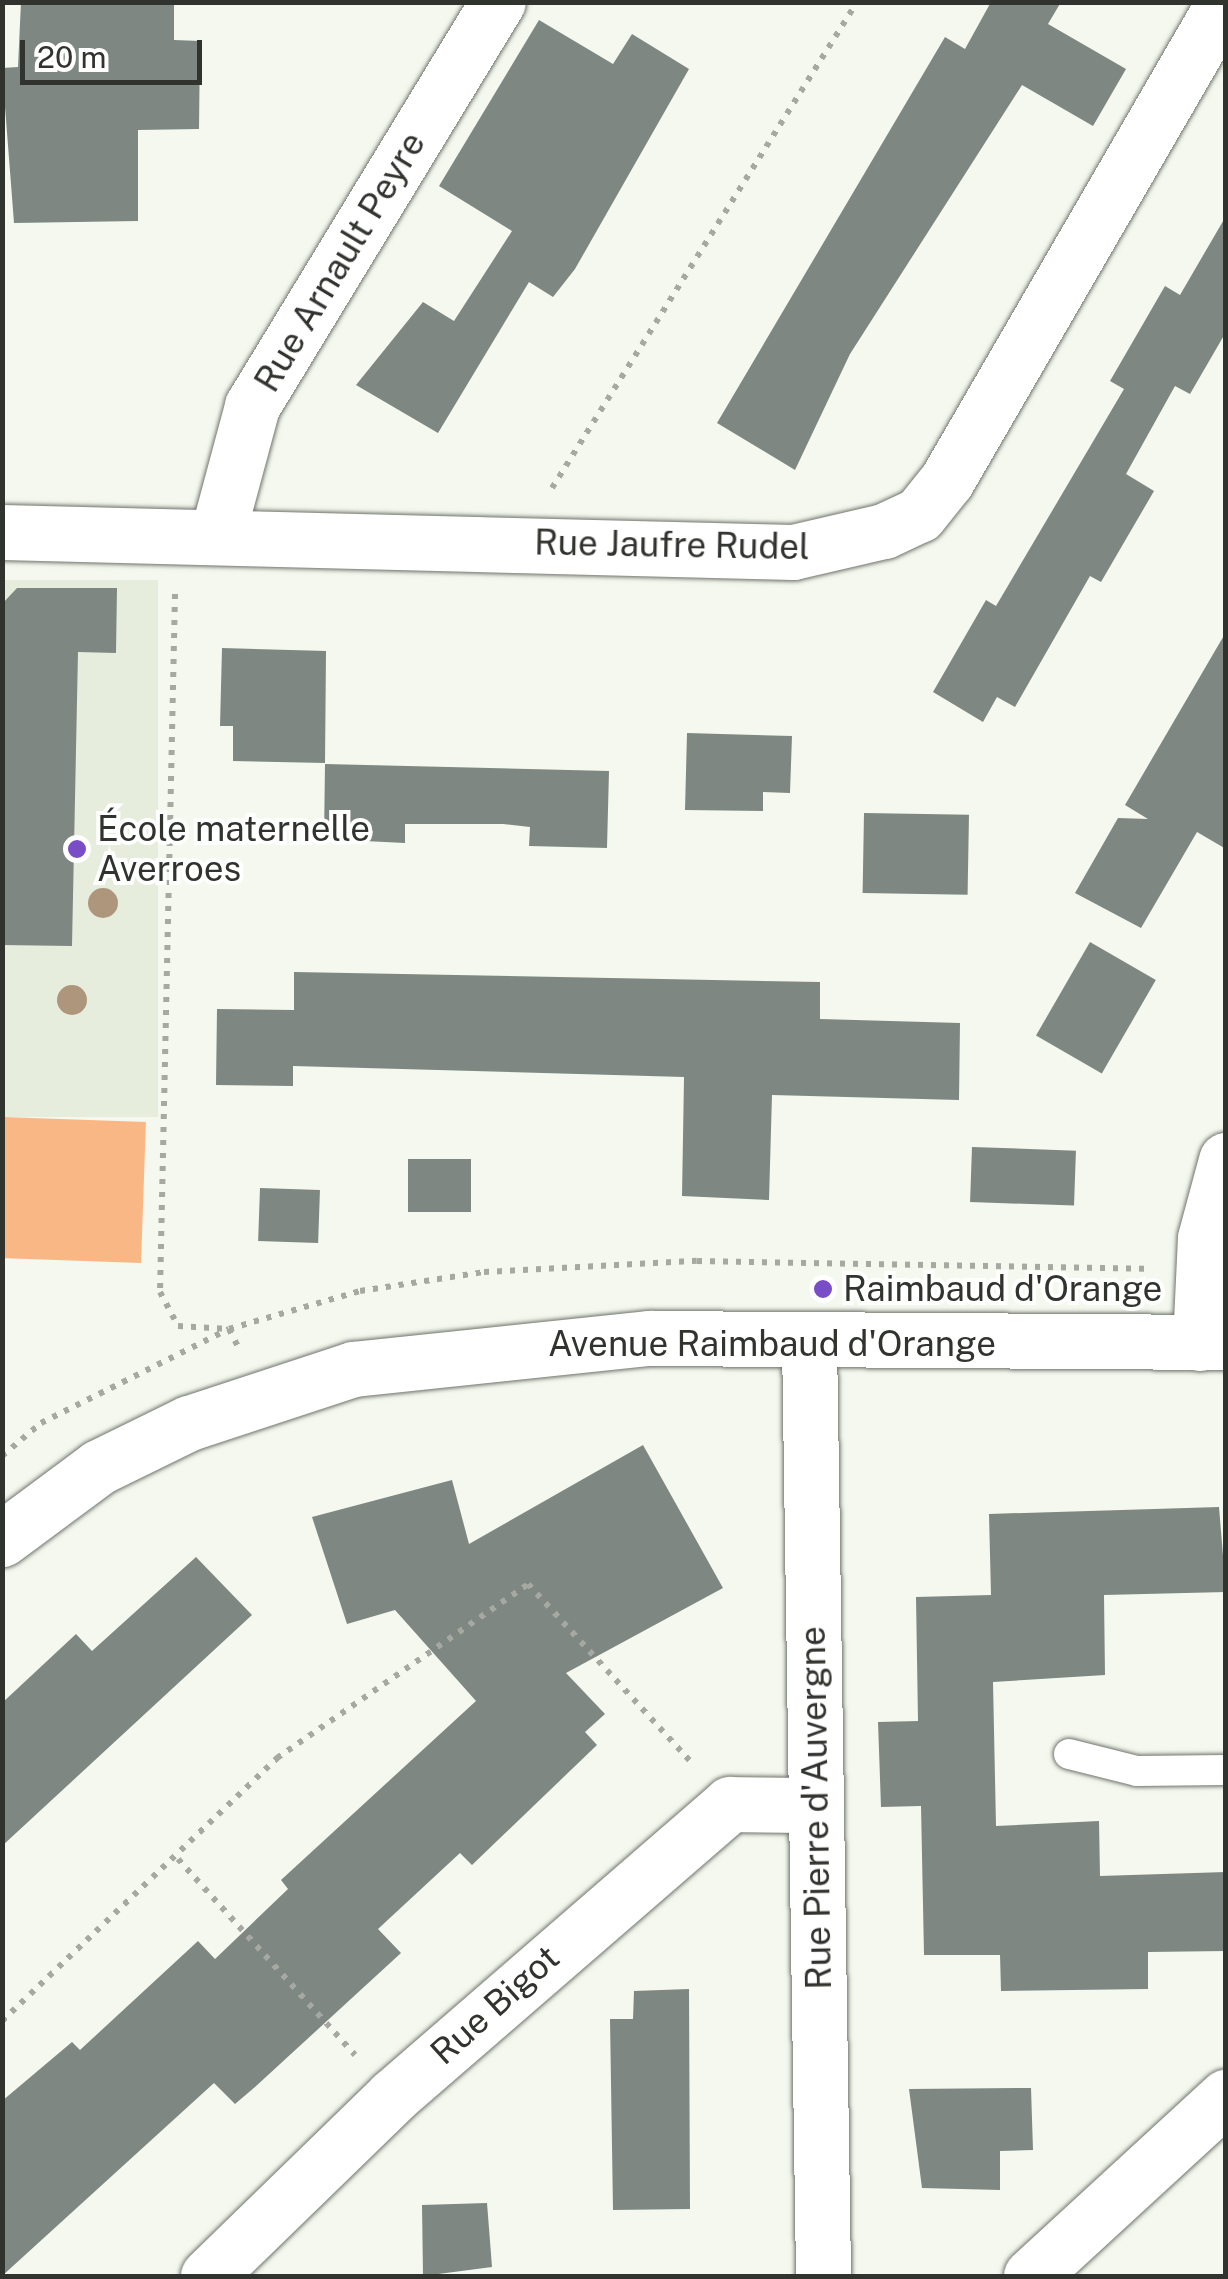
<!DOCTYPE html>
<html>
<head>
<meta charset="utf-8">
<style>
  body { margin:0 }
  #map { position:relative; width:1228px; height:2279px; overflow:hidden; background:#f4f8ef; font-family:"Public Sans",sans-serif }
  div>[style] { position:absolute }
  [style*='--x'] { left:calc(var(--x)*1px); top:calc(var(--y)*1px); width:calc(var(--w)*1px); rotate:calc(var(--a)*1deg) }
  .built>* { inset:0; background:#e6eddc; transform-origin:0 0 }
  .green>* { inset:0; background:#fab786; transform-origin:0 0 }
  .building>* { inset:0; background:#7f8782; transform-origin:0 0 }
  .path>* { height:6px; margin-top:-3px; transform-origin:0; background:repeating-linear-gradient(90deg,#a5a9a2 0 5px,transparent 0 13px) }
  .roads { filter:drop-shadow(0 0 2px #70746c) drop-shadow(0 0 2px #70746c) }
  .lane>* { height:30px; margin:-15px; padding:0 15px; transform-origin:15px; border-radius:15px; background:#fff }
  .street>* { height:55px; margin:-27.5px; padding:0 27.5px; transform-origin:27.5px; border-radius:27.5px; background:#fff }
  .trees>* { width:30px; height:30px; margin:-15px; border-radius:50%; background:#ae967d }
  .dots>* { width:28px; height:28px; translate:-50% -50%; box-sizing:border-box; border:5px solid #fff; border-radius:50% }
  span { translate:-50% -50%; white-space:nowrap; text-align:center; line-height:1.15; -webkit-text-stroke:8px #fff; paint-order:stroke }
  .street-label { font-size:35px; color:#31332f }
  .poi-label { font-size:35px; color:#31332f }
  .left { translate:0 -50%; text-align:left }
  .frame { position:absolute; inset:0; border:5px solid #31332f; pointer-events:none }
  .scale { position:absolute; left:20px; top:40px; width:182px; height:45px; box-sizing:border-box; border:5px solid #31332f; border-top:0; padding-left:12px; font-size:30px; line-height:35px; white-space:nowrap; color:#31332f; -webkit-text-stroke:8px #fff; paint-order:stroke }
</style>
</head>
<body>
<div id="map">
  <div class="built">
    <div style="left:3px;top:580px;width:155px;height:537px"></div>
  </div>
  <div class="green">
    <div style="left:3px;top:1117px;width:143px;height:141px;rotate:2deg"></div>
  </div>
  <div class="building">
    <div style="clip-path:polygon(21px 2px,174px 2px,174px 40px,200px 41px,199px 129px,138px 130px,138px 221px,14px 223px,2px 68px,18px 67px)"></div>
    <div style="clip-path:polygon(991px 2px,1061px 2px,1048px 24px,1126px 69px,1093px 126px,1022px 85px,850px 354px,795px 470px,717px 423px,945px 37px,965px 49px)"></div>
    <div style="clip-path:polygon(539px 20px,613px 64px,632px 34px,689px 69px,575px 269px,553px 297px,529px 282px,438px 433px,356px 385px,423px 302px,454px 321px,512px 231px,439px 186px)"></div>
    <div style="clip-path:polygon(1226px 216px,1226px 332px,1190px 394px,1175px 386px,1126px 474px,1154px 491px,1101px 582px,1090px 576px,1015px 707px,997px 697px,983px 722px,933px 692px,986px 600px,996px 606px,1124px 389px,1110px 381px,1165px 286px,1180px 295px)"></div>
    <div style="clip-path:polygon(17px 588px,117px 588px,116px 653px,78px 652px,72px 946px,2px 945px,2px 604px)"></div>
    <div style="clip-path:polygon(1226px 632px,1226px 849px,1197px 832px,1141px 928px,1075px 893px,1118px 818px,1148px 819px,1125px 805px)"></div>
    <div style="clip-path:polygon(222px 648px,326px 651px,325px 763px,233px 761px,233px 726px,220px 726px)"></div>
    <div style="clip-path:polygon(687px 733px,792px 736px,790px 793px,763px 792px,763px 811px,685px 810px)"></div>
    <div style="clip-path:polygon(325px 764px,609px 771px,607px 848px,529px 846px,530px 827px,503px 824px,405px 824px,405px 843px,324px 839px)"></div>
    <div style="left:864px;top:813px;width:105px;height:80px;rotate:1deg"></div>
    <div style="left:1090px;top:942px;width:76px;height:108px;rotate:30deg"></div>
    <div style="clip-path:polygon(294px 972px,820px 982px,820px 1019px,960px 1023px,959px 1100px,772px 1095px,769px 1200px,682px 1196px,684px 1077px,293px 1066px,293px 1086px,216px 1085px,217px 1009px,294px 1010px)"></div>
    <div style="left:972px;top:1147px;width:104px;height:55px;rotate:2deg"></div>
    <div style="left:408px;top:1159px;width:63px;height:53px"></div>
    <div style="left:260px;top:1188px;width:60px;height:53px;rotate:2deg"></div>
    <div style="clip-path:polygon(643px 1445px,723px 1588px,566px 1673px,605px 1714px,585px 1732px,597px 1745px,472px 1865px,460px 1853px,378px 1929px,401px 1953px,255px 2087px,235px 2104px,214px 2083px,2px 2276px,2px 2101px,72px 2042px,80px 2050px,198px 1941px,215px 1959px,288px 1889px,281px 1880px,476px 1701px,395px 1610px,347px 1624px,312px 1517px,452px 1480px,469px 1544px)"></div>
    <div style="clip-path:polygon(1219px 1507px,1226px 1592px,1104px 1595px,1105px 1675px,993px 1682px,996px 1826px,1099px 1821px,1100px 1876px,1226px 1872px,1226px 1951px,1148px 1952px,1148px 1989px,1001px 1991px,1000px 1955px,924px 1955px,921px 1806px,881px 1807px,878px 1722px,918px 1721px,916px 1597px,991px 1595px,989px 1514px)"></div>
    <div style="clip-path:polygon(196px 1557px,252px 1615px,2px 1846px,2px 1703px,76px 1634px,92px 1651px)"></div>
    <div style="clip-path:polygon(689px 1989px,690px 2209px,613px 2210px,610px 2019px,633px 2019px,634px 1991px)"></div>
    <div style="clip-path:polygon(1031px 2088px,1033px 2150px,1000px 2151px,1000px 2190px,922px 2188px,909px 2089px)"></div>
    <div style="clip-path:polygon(487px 2203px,492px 2267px,423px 2276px,422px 2205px)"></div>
  </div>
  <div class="path">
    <div style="--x:552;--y:488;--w:574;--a:-57.89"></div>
    <div style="--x:175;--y:594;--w:698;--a:91.23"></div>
    <div style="--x:160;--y:1292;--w:38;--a:62"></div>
    <div style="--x:178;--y:1326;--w:51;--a:3.4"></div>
    <div style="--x:229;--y:1329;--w:20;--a:63"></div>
    <div style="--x:2;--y:1456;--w:51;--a:-40.2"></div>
    <div style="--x:41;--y:1423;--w:210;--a:-26.6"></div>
    <div style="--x:229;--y:1329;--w:136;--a:-16.2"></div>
    <div style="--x:360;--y:1291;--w:125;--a:-8.7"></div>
    <div style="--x:484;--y:1272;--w:213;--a:-3"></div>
    <div style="--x:697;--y:1261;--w:448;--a:1"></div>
    <div style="--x:178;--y:1859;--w:264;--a:47.9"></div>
    <div style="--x:2;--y:2021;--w:381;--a:-43.7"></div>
    <div style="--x:277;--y:1758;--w:305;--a:-34.7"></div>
    <div style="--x:528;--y:1584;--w:243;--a:47.5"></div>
  </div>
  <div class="roads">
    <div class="lane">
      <div style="--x:1069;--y:1754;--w:70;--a:14"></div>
      <div style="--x:1137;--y:1771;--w:89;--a:-0.6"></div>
    </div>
    <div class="street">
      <div style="--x:2;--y:532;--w:791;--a:1.45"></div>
      <div style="--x:793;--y:552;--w:93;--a:-13"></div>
      <div style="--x:884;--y:531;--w:38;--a:-25"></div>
      <div style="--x:919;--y:515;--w:45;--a:-51.3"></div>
      <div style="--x:947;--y:480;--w:552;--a:-59.91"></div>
      <div style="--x:217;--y:536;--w:135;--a:-74.9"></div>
      <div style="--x:252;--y:406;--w:473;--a:-58.7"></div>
      <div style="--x:809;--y:1340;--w:936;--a:89.14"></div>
      <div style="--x:1200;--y:1343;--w:105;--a:-87.3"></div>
      <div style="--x:1205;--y:1238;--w:81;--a:-74.9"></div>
      <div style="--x:2;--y:1539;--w:121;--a:-36.6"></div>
      <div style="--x:99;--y:1467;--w:100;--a:-26.1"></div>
      <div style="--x:189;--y:1423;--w:173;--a:-18.2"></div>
      <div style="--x:353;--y:1369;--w:298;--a:-6"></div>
      <div style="--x:649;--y:1338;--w:577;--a:0.4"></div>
      <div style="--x:208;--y:2276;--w:258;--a:-44.2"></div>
      <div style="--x:393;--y:2096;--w:446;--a:-40.9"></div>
      <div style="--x:730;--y:1804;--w:86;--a:0.7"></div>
      <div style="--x:1031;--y:2276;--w:265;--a:-42.6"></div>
    </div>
  </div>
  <div class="trees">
    <div style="left:103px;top:903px"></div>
    <div style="left:72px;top:1000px"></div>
  </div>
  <div class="dots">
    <div style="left:77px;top:849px;background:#794dc6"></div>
    <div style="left:823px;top:1289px;background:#794dc6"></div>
  </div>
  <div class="street-label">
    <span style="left:340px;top:262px;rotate:-59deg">Rue Arnault Peyre</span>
    <span style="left:672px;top:545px;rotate:1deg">Rue Jaufre Rudel</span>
    <span style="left:772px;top:1344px">Avenue Raimbaud d'Orange</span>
    <span style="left:816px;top:1808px;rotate:-91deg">Rue Pierre d'Auvergne</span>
    <span style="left:495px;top:2005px;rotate:-42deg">Rue Bigot</span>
  </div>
  <div class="poi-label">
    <span class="left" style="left:97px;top:849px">École maternelle<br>Averroes</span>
    <span class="left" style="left:843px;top:1289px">Raimbaud d'Orange</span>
  </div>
  <div class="frame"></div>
  <div class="scale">20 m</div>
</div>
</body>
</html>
